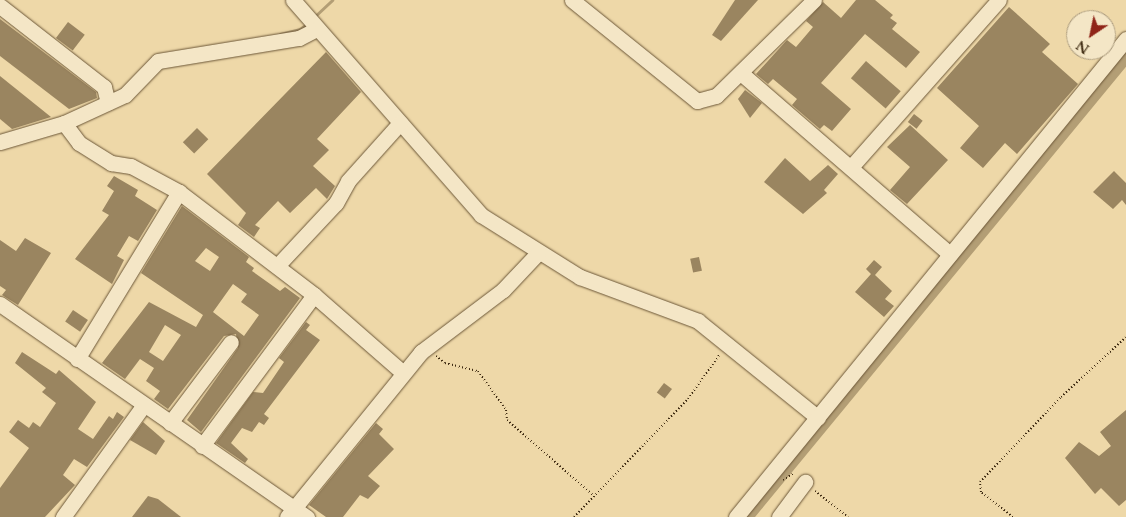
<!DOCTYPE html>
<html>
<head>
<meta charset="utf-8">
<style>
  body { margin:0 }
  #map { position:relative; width:1126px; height:517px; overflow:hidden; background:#eed8a8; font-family:Cardo,serif }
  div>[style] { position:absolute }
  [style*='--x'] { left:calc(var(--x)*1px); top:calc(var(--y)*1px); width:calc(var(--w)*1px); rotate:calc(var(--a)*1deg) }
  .stream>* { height:3px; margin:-1.5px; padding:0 1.5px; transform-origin:1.5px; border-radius:1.5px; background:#b39e75 }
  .canal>* { height:11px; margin:-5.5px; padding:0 5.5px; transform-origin:5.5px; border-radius:5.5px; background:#b39e75 }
  .building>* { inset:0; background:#9a8560; transform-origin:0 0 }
  .path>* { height:2px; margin-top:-1px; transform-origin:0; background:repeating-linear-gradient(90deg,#402c13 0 1px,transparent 0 3.5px) }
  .roads { filter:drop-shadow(0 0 1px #6c5738) drop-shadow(0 0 1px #6c5738) }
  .minor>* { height:15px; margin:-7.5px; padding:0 7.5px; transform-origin:7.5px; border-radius:7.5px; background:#f4e6c6 }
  span { translate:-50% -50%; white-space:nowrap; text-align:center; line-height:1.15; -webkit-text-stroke:4.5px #f4e6c6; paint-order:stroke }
  .north { position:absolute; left:1066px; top:10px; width:50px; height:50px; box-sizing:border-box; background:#f4e6c6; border:1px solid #ac9c7e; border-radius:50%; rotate:214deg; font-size:14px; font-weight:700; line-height:20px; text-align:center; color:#402c13 }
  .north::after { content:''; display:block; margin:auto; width:18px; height:22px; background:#8f2418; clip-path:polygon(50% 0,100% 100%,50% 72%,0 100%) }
</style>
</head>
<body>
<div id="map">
  <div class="stream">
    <div style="--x:314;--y:17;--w:25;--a:-43"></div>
    <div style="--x:280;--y:34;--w:21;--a:-14"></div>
    <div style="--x:300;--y:29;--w:10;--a:-37"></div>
  </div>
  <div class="canal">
    <div style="--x:747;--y:517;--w:596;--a:-50.51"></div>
  </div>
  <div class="building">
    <div style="clip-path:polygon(735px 0,758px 0,721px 41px,712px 35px)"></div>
    <div style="clip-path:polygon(856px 0,875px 0,893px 15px,890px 18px,897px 23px,892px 29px,920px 52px,906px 68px,865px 34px,821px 83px,851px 109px,832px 131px,824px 125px,820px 129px,792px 105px,797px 99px,773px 79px,768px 84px,756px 74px,787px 40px,796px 47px,813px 27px,806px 21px,823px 2px,841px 18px)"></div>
    <div style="clip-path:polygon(1009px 7px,1050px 44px,1042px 52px,1078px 84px,1017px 154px,1005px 143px,983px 168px,960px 148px,979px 126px,937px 88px)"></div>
    <div style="clip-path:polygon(0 19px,96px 92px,97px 98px,69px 109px,0 56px)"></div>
    <div style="left:68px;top:22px;width:21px;height:20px;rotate:37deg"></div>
    <div style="clip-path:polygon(326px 52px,361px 92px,317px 139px,329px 150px,313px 166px,335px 186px,327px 199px,316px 188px,290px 213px,278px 201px,255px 225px,260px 228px,254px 237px,238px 225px,246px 213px,207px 174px)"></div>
    <div style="left:866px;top:61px;width:46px;height:23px;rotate:41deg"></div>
    <div style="clip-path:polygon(0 76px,51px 117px,12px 129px,0 119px)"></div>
    <div style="clip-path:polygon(745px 90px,762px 103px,750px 118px,738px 99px)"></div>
    <div style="left:914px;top:114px;width:11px;height:10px;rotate:38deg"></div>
    <div style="clip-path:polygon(910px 125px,948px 160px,907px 204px,890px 190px,910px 167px,887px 147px)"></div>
    <div style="left:197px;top:128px;width:16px;height:20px;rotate:45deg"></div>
    <div style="clip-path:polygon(785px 158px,810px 181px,828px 165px,838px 174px,824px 190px,827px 193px,803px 214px,764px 182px)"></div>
    <div style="clip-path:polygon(1114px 171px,1126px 183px,1126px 205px,1122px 200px,1113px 209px,1093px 192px)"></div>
    <div style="clip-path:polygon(114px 176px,138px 190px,135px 196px,157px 210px,138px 241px,129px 236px,117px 256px,124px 260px,112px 284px,75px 259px,109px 215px,102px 211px,114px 191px,107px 186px)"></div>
    <div style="clip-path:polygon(evenodd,182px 206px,249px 257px,246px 262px,254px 268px,252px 271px,280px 291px,285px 287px,300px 298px,201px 432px,187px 420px,238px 348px,236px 334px,224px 336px,168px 409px,154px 399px,160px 391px,146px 381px,154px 368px,140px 359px,125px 379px,102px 363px,149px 302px,196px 327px,203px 315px,141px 273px,182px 206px,206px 248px,219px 257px,210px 271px,195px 261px,206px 248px,182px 206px,233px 284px,247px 294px,241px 302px,259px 315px,244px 336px,213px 312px,233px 284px,182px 206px,165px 325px,181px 335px,163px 361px,149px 352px,165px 325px)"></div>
    <div style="clip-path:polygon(25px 238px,51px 253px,18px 305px,2px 295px,6px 290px,0 286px,0 240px,16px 251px)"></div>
    <div style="left:699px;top:257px;width:14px;height:9px;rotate:78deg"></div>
    <div style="clip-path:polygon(874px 260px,882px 267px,875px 275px,892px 291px,885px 299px,894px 306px,884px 317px,855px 292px,871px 274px,866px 269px)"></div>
    <div style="left:73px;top:310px;width:18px;height:14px;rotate:34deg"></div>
    <div style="clip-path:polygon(306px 322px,310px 325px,306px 330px,320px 340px,264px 414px,269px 418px,264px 425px,259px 422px,252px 432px,242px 428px,231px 443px,248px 459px,245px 463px,216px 443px,253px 392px,263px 393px,284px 362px,279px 358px)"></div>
    <div style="clip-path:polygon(22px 352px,56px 374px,59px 370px,96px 402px,78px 429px,93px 439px,109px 416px,113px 419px,117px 412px,124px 417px,87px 467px,74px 459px,63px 475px,75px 485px,45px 517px,0 517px,0 488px,29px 448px,9px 432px,18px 420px,29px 428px,33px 422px,40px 427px,56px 403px,42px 392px,46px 388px,15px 363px)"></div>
    <div style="left:664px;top:383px;width:10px;height:12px;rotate:37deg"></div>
    <div style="clip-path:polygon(1126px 410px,1126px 500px,1119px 506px,1101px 488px,1095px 494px,1065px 458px,1079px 442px,1099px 456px,1111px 446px,1100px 432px)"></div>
    <div style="clip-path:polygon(143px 422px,165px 441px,156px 455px,130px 440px)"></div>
    <div style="clip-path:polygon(376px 423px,383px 429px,379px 434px,394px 449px,368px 476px,380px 486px,368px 499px,360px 495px,343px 517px,326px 517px,309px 505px)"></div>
    <div style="clip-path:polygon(148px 496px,158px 499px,181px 517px,132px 517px)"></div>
  </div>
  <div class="path">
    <div style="--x:436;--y:356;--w:11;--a:38"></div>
    <div style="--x:445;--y:363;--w:34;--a:14"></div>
    <div style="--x:478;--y:371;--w:48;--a:54.3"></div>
    <div style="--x:506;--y:410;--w:10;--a:84"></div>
    <div style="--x:507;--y:420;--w:114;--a:41.1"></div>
    <div style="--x:783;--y:480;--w:13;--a:-32"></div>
    <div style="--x:815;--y:491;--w:42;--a:38.2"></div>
    <div style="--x:574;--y:517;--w:164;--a:-46"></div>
    <div style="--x:688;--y:399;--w:55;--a:-54.6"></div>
    <div style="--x:1013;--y:517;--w:41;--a:-142"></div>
    <div style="--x:981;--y:492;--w:10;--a:-96"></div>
    <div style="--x:980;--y:482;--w:117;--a:-46.4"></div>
    <div style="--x:1061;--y:397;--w:88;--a:-42.7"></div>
  </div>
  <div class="roads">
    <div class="minor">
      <div style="--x:293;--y:0;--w:286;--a:48.8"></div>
      <div style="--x:481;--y:215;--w:117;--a:32.1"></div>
      <div style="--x:580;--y:277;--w:126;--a:20.4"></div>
      <div style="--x:698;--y:321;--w:154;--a:38.9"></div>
      <div style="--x:572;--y:0;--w:161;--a:38.9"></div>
      <div style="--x:697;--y:101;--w:20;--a:-15"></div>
      <div style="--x:716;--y:96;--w:137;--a:-44.4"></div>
      <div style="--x:0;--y:6;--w:132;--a:37.9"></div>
      <div style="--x:104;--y:87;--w:16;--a:76"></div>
      <div style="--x:742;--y:74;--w:275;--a:40.9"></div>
      <div style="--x:64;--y:123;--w:25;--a:53"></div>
      <div style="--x:79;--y:143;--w:38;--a:32"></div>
      <div style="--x:111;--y:163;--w:20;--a:9"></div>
      <div style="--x:131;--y:166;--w:55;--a:28.4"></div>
      <div style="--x:179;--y:192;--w:170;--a:37.3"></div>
      <div style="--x:314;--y:295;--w:188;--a:126.6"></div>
      <div style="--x:0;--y:142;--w:67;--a:-16.5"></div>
      <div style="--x:64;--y:123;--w:67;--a:-24.7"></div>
      <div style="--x:125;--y:95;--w:47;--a:-45.9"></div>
      <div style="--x:158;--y:61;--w:143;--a:-9.3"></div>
      <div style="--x:299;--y:38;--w:20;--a:-27"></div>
      <div style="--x:851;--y:167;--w:223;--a:-48.5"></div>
      <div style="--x:277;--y:266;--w:86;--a:-46.9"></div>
      <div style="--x:336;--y:203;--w:25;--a:-61"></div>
      <div style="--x:348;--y:181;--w:78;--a:-48.1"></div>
      <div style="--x:314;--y:295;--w:118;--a:41.2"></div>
      <div style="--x:0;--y:304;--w:374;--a:34.8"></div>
      <div style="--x:77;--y:359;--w:196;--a:-58.6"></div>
      <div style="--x:170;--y:423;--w:101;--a:-53"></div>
      <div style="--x:63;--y:517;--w:137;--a:-54.2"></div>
      <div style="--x:287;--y:517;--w:213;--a:-50.9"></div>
      <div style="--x:421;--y:352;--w:103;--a:-37.1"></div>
      <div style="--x:503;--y:290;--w:51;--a:-46.6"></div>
      <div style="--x:736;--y:517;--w:617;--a:-50.79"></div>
      <div style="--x:779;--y:517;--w:44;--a:-53.4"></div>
    </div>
  </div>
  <div class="north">N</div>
</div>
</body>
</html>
